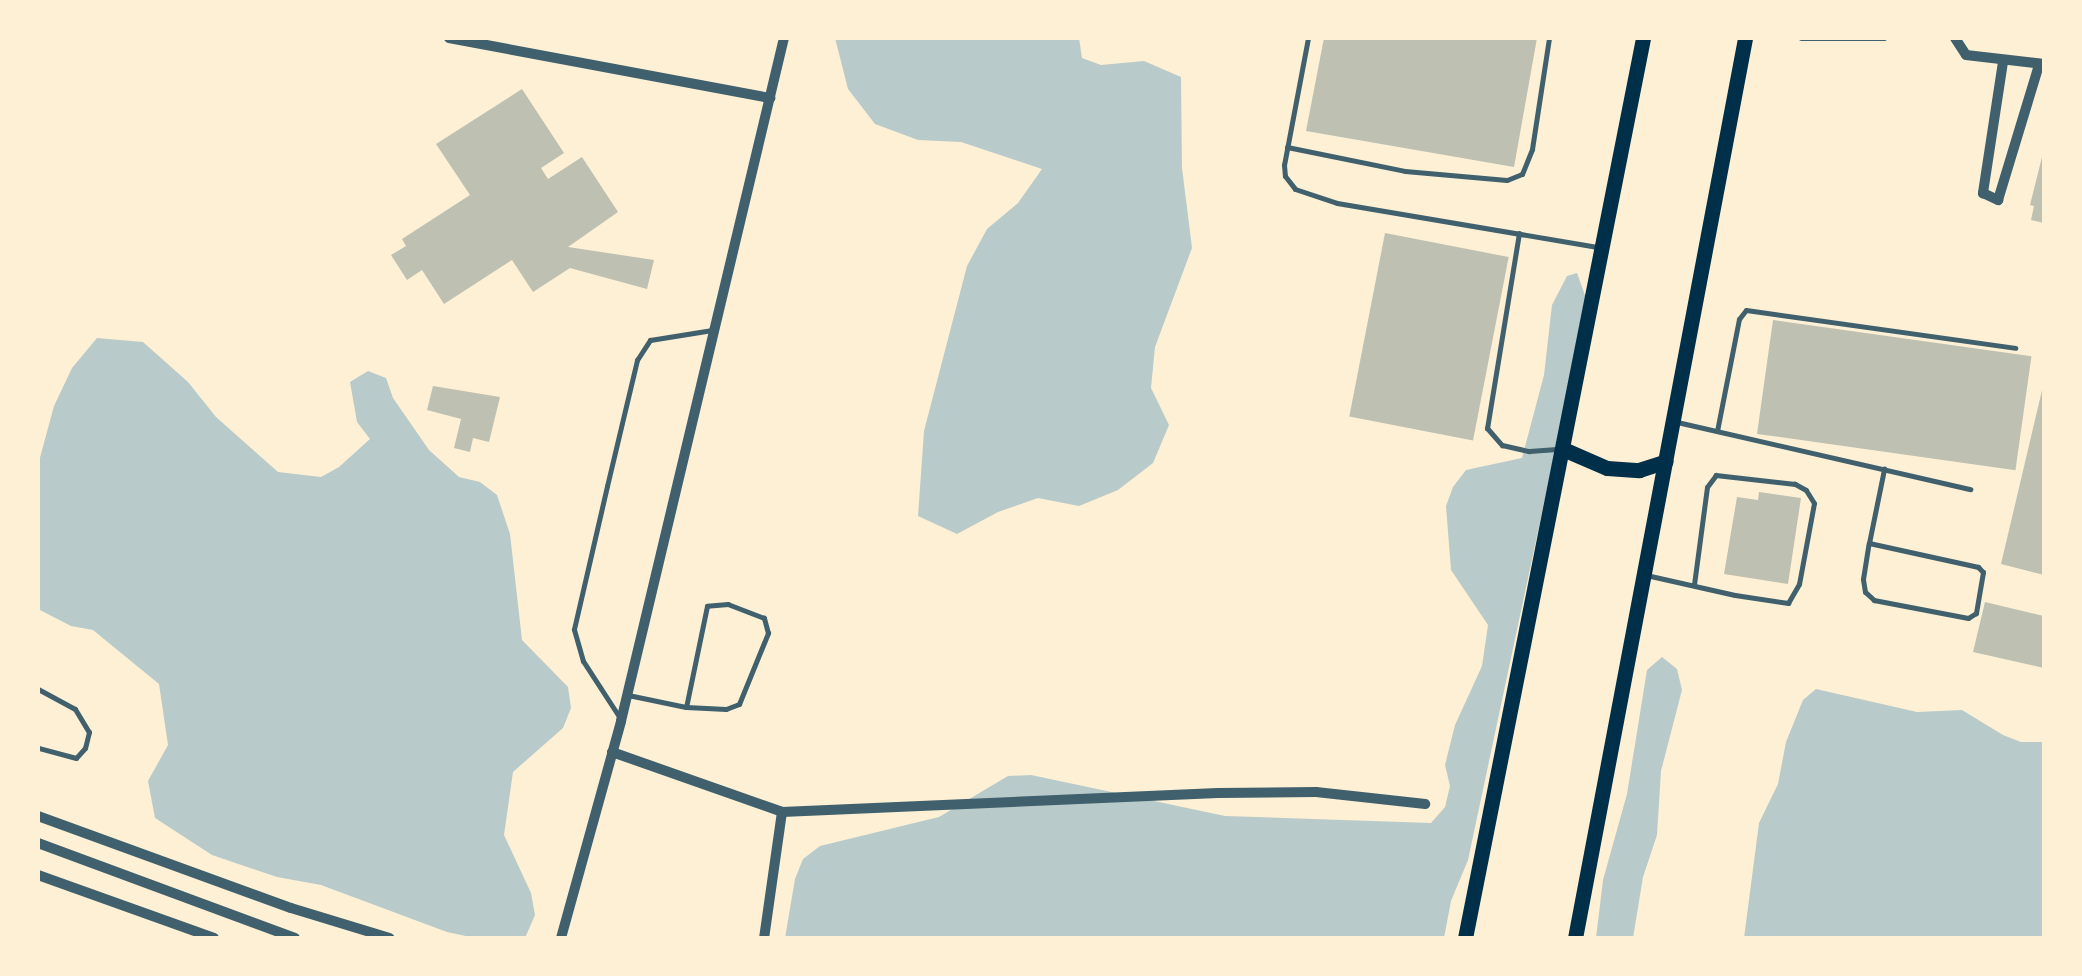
<!DOCTYPE html>
<html>
<head>
<meta charset="utf-8">
<style>
  body { margin:0 }
  #map { position:relative; width:2082px; height:976px; overflow:hidden; background:#fdf0d5; font-family:Manrope,sans-serif }
  div>[style] { position:absolute }
  [style*='--x'] { left:calc(var(--x)*1px); top:calc(var(--y)*1px); width:calc(var(--w)*1px); rotate:calc(var(--a)*1deg) }
  .green>* { inset:0; background:#b9caca }
  .building>* { inset:0; background:#bec0b2; transform-origin:0 0 }
  .service>* { height:5px; margin:-2.5px; padding:0 2.5px; transform-origin:2.5px; border-radius:2.5px; background:#3f606c }
  .minor>* { height:10px; margin:-5px; padding:0 5px; transform-origin:5px; border-radius:5px; background:#3f606c }
  .primary>* { height:15px; margin:-7.5px; padding:0 7.5px; transform-origin:7.5px; border-radius:7.5px; background:#003049 }
  span { translate:-50% -50%; white-space:nowrap; text-align:center; line-height:1.15; -webkit-text-stroke:10px #fdf0d5; paint-order:stroke }
  .frame { position:absolute; inset:0; border:40px solid #fdf0d5; pointer-events:none }
</style>
</head>
<body>
<div id="map">
  <div class="green">
    <div style="clip-path:polygon(835px 38px,1079px 38px,1082px 58px,1101px 65px,1144px 61px,1181px 77px,1182px 168px,1192px 248px,1155px 347px,1151px 388px,1169px 425px,1153px 463px,1118px 490px,1079px 506px,1038px 498px,998px 512px,957px 534px,918px 516px,924px 431px,967px 266px,987px 229px,1018px 203px,1042px 169px,961px 142px,918px 140px,875px 124px,848px 89px)"></div>
    <div style="clip-path:polygon(1577px 273px,1587px 301px,1468px 860px,1451px 901px,1444px 938px,785px 938px,795px 879px,803px 859px,820px 846px,939px 817px,1008px 776px,1031px 775px,1225px 816px,1431px 823px,1445px 807px,1450px 786px,1445px 765px,1455px 725px,1482px 666px,1488px 625px,1451px 570px,1446px 506px,1453px 487px,1466px 470px,1522px 458px,1544px 375px,1552px 305px,1567px 276px)"></div>
    <div style="clip-path:polygon(97px 338px,143px 342px,188px 382px,216px 417px,278px 472px,321px 477px,339px 467px,370px 439px,357px 422px,350px 382px,368px 371px,386px 378px,393px 398px,429px 450px,459px 477px,480px 482px,497px 495px,510px 534px,522px 640px,568px 687px,571px 708px,563px 728px,513px 772px,504px 835px,531px 893px,535px 915px,525px 938px,475px 938px,447px 932px,321px 885px,277px 877px,212px 855px,155px 818px,148px 781px,168px 745px,159px 684px,93px 630px,71px 626px,38px 609px,38px 465px,54px 406px,72px 368px)"></div>
    <div style="clip-path:polygon(1662px 657px,1677px 669px,1682px 690px,1661px 771px,1657px 835px,1643px 877px,1633px 938px,1596px 938px,1603px 880px,1627px 794px,1647px 670px)"></div>
    <div style="clip-path:polygon(1816px 689px,1917px 712px,1962px 710px,2003px 735px,2021px 742px,2044px 742px,2044px 938px,1744px 938px,1759px 823px,1778px 784px,1786px 742px,1803px 700px)"></div>
  </div>
  <div class="building">
    <div style="clip-path:polygon(1324px 38px,1537px 38px,1514px 167px,1306px 131px)"></div>
    <div style="clip-path:polygon(522px 89px,564px 153px,541px 168px,548px 179px,582px 157px,618px 212px,568px 247px,654px 260px,647px 289px,570px 268px,533px 292px,512px 260px,444px 304px,422px 270px,407px 280px,391px 255px,406px 246px,402px 239px,470px 195px,436px 144px)"></div>
    <div style="clip-path:polygon(2044px 149px,2044px 223px,2031px 220px,2034px 206px,2030px 205px)"></div>
    <div style="left:1385px;top:233px;width:126px;height:187px;rotate:11deg"></div>
    <div style="left:1773px;top:320px;width:261px;height:115px;rotate:8deg"></div>
    <div style="clip-path:polygon(433px 386px,500px 397px,489px 442px,473px 438px,470px 452px,454px 448px,461px 419px,427px 410px)"></div>
    <div style="clip-path:polygon(2043px 386px,2044px 386px,2044px 575px,2001px 564px)"></div>
    <div style="clip-path:polygon(1759px 492px,1801px 498px,1788px 584px,1724px 574px,1737px 497px,1758px 500px)"></div>
    <div style="clip-path:polygon(1985px 602px,2044px 616px,2044px 668px,1973px 652px)"></div>
  </div>
  <div class="service">
    <div style="--x:1308;--y:38;--w:129;--a:100.7"></div>
    <div style="--x:1284;--y:165;--w:11;--a:85"></div>
    <div style="--x:1285;--y:176;--w:16;--a:52"></div>
    <div style="--x:1295;--y:189;--w:44;--a:18.4"></div>
    <div style="--x:1337;--y:203;--w:264;--a:9.6"></div>
    <div style="--x:1801;--y:38;--w:83;--a:0"></div>
    <div style="--x:1287;--y:147;--w:120;--a:11.5"></div>
    <div style="--x:1405;--y:171;--w:102;--a:5"></div>
    <div style="--x:1507;--y:180;--w:16;--a:-22"></div>
    <div style="--x:1522;--y:174;--w:27;--a:-68"></div>
    <div style="--x:1532;--y:149;--w:112;--a:-81.3"></div>
    <div style="--x:1519;--y:233;--w:198;--a:99.3"></div>
    <div style="--x:1487;--y:428;--w:23;--a:49"></div>
    <div style="--x:1502;--y:445;--w:28;--a:13"></div>
    <div style="--x:1529;--y:451;--w:28;--a:-4"></div>
    <div style="--x:1677;--y:422;--w:301;--a:12.9"></div>
    <div style="--x:1717;--y:431;--w:114;--a:-78.9"></div>
    <div style="--x:1739;--y:319;--w:11;--a:-52"></div>
    <div style="--x:1746;--y:310;--w:272;--a:8"></div>
    <div style="--x:1869;--y:543;--w:112;--a:12.4"></div>
    <div style="--x:1978;--y:567;--w:7;--a:45"></div>
    <div style="--x:1983;--y:572;--w:42;--a:99.7"></div>
    <div style="--x:1976;--y:613;--w:9;--a:148"></div>
    <div style="--x:1968;--y:618;--w:96;--a:-169.2"></div>
    <div style="--x:1874;--y:600;--w:12;--a:-138"></div>
    <div style="--x:1865;--y:592;--w:13;--a:-99"></div>
    <div style="--x:1863;--y:579;--w:36;--a:-81"></div>
    <div style="--x:1869;--y:543;--w:76;--a:-78.5"></div>
    <div style="--x:1646;--y:575;--w:91;--a:12.7"></div>
    <div style="--x:1735;--y:595;--w:54;--a:8.6"></div>
    <div style="--x:1788;--y:603;--w:22;--a:-60"></div>
    <div style="--x:1799;--y:584;--w:82;--a:-79.5"></div>
    <div style="--x:1814;--y:503;--w:15;--a:-122"></div>
    <div style="--x:1806;--y:490;--w:13;--a:-151"></div>
    <div style="--x:1795;--y:484;--w:80;--a:-173.5"></div>
    <div style="--x:1716;--y:475;--w:15;--a:127"></div>
    <div style="--x:1707;--y:487;--w:99;--a:97.6"></div>
    <div style="--x:38;--y:689;--w:42;--a:28.4"></div>
    <div style="--x:75;--y:709;--w:27;--a:59"></div>
    <div style="--x:89;--y:732;--w:16;--a:104"></div>
    <div style="--x:85;--y:748;--w:13;--a:132"></div>
    <div style="--x:76;--y:758;--w:39;--a:-165"></div>
    <div style="--x:628;--y:695;--w:59;--a:11.7"></div>
    <div style="--x:686;--y:707;--w:40;--a:2.9"></div>
    <div style="--x:726;--y:709;--w:14;--a:-21"></div>
    <div style="--x:739;--y:704;--w:77;--a:-67.8"></div>
    <div style="--x:768;--y:633;--w:16;--a:-105"></div>
    <div style="--x:764;--y:618;--w:39;--a:-159"></div>
    <div style="--x:728;--y:604;--w:21;--a:175"></div>
    <div style="--x:707;--y:606;--w:103;--a:101.7"></div>
    <div style="--x:620;--y:718;--w:68;--a:-123"></div>
    <div style="--x:583;--y:661;--w:33;--a:-106"></div>
    <div style="--x:574;--y:629;--w:147;--a:-77"></div>
    <div style="--x:607;--y:486;--w:130;--a:-76.6"></div>
    <div style="--x:637;--y:360;--w:24;--a:-57"></div>
    <div style="--x:650;--y:340;--w:63;--a:-9.2"></div>
  </div>
  <div class="minor">
    <div style="--x:449;--y:38;--w:327;--a:10.6"></div>
    <div style="--x:1955;--y:38;--w:20;--a:57"></div>
    <div style="--x:1966;--y:55;--w:79;--a:6.6"></div>
    <div style="--x:2003;--y:62;--w:133;--a:98.7"></div>
    <div style="--x:1983;--y:193;--w:17;--a:25"></div>
    <div style="--x:1998;--y:200;--w:141;--a:-73.1"></div>
    <div style="--x:612;--y:752;--w:180;--a:19.4"></div>
    <div style="--x:782;--y:812;--w:127;--a:98.1"></div>
    <div style="--x:782;--y:812;--w:436;--a:-2.5"></div>
    <div style="--x:1218;--y:793;--w:98;--a:-0.6"></div>
    <div style="--x:1316;--y:792;--w:110;--a:6.3"></div>
    <div style="--x:38;--y:816;--w:269;--a:20"></div>
    <div style="--x:291;--y:908;--w:103;--a:16.9"></div>
    <div style="--x:38;--y:843;--w:274;--a:20.3"></div>
    <div style="--x:38;--y:875;--w:187;--a:19.7"></div>
    <div style="--x:561;--y:938;--w:225;--a:-74.5"></div>
    <div style="--x:621;--y:721;--w:702;--a:-76.58"></div>
  </div>
  <div class="primary">
    <div style="--x:1563;--y:449;--w:48;--a:23.4"></div>
    <div style="--x:1607;--y:468;--w:32;--a:4"></div>
    <div style="--x:1639;--y:470;--w:28;--a:-18"></div>
    <div style="--x:1465;--y:938;--w:917;--a:-78.81"></div>
    <div style="--x:1575;--y:938;--w:916;--a:-79.3"></div>
  </div>
  <div class="frame"></div>
</div>
</body>
</html>
